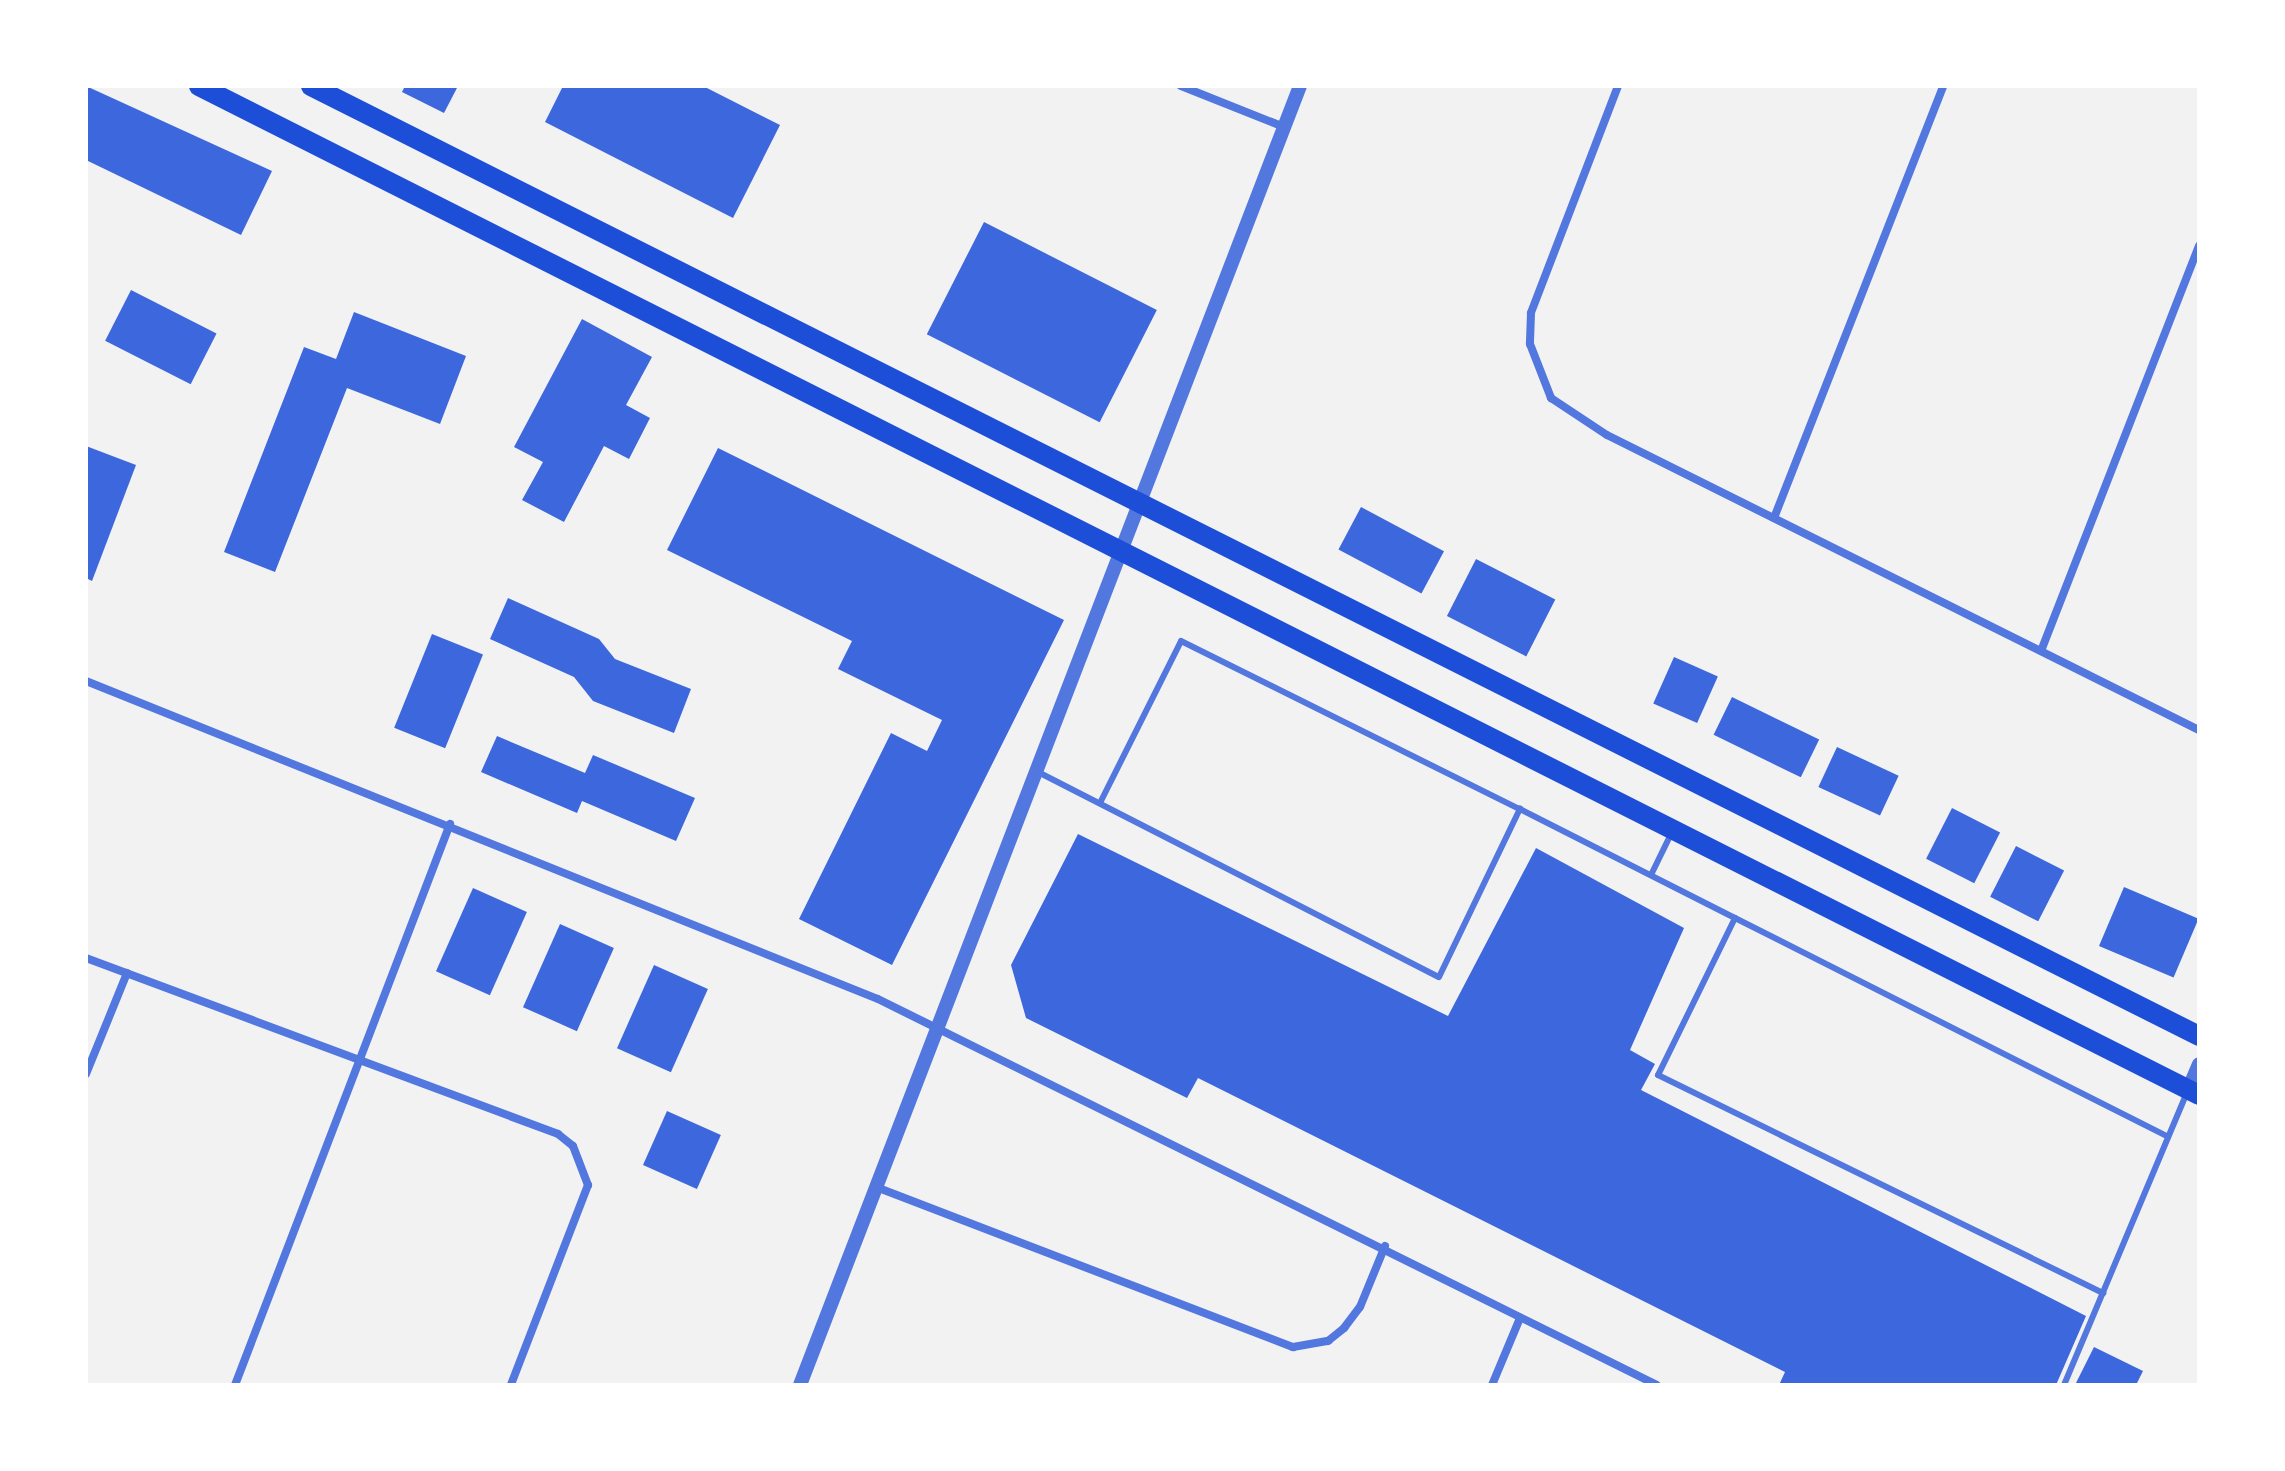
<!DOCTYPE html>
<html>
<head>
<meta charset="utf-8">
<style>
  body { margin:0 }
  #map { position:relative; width:2285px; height:1471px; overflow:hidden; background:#f2f2f2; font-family:"Public Sans",sans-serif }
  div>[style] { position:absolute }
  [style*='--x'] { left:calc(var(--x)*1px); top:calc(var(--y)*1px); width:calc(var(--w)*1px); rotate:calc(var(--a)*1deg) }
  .building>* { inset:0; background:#3d67dc; transform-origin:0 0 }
  .service>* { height:6px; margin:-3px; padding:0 3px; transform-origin:3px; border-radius:3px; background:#5277de }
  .minor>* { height:8px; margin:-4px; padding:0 4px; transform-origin:4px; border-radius:4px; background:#5277de }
  .tertiary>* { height:14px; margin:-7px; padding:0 7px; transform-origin:7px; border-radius:7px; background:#5277de }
  .trunk>* { height:20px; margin:-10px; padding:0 10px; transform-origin:10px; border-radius:10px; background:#1d4ed8 }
  span { translate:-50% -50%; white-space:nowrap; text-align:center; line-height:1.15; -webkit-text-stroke:8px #fff; paint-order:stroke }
  .frame { position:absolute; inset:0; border:88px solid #fff; pointer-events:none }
</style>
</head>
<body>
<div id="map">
  <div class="building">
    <div style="clip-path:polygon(86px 86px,272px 171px,241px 235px,86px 160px)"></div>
    <div style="clip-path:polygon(405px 86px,458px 86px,444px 113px,402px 92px)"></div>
    <div style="clip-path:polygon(563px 86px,703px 86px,780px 125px,733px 218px,545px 122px)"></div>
    <div style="left:984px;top:222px;width:194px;height:126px;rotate:27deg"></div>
    <div style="left:131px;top:290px;width:96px;height:57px;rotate:27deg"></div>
    <div style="clip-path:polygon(354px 312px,466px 356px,440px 424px,347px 388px,275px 572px,224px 552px,304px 347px,336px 359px)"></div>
    <div style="clip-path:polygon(582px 319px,652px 357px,626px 405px,650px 418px,629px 459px,604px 446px,564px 522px,522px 500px,543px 462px,514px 447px)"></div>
    <div style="clip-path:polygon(86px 446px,136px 465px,92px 581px,86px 578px)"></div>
    <div style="clip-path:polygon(718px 448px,1064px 620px,892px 965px,799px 919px,891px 733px,927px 751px,942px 720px,838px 669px,852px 641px,667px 550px)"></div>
    <div style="left:1361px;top:507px;width:94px;height:48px;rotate:28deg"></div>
    <div style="left:1476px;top:559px;width:89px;height:64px;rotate:27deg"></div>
    <div style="clip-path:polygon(508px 598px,599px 639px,615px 659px,691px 689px,674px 733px,593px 701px,574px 677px,490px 639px)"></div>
    <div style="left:432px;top:634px;width:55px;height:101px;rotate:22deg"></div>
    <div style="left:1674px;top:657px;width:48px;height:51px;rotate:24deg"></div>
    <div style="left:1732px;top:697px;width:97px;height:42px;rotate:26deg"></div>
    <div style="clip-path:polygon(497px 736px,585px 773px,593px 755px,695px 798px,676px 841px,582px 801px,577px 813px,481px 772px)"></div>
    <div style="left:1837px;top:747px;width:68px;height:44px;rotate:25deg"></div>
    <div style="left:1952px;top:808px;width:54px;height:57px;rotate:27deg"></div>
    <div style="clip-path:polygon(1078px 834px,1448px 1016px,1536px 848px,1684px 928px,1630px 1050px,1655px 1064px,1641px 1090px,2086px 1316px,2056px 1385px,1779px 1385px,1785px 1372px,1198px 1078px,1187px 1098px,1026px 1018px,1011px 965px)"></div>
    <div style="left:2016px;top:846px;width:54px;height:57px;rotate:27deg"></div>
    <div style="left:2124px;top:887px;width:81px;height:64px;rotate:23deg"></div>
    <div style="left:473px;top:888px;width:59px;height:91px;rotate:24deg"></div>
    <div style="left:560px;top:924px;width:59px;height:91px;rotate:24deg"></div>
    <div style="left:654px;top:965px;width:59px;height:91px;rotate:24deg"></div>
    <div style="left:667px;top:1111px;width:59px;height:59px;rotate:24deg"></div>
    <div style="clip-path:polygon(2094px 1347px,2143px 1371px,2136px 1385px,2075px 1385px)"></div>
  </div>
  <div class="service">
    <div style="--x:1038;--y:772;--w:450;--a:27.1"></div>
    <div style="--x:1439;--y:977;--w:187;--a:-64.3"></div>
    <div style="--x:1520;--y:809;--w:241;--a:26.9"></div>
    <div style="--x:1735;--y:918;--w:175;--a:116.1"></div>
    <div style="--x:1658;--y:1075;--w:496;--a:26.1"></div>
    <div style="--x:1100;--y:803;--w:181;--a:-63.4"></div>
    <div style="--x:1181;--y:641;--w:378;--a:26.4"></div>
    <div style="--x:1651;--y:875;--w:46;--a:-64"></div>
    <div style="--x:1735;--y:918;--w:485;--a:26.8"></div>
    <div style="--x:2064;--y:1385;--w:317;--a:-67.2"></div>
  </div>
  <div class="minor">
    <div style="--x:1181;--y:86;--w:111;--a:21.7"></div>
    <div style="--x:1618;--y:86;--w:243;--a:111"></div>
    <div style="--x:1531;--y:313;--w:31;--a:92"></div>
    <div style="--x:1530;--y:344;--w:58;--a:68.7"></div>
    <div style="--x:1551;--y:398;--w:67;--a:33.5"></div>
    <div style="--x:1607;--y:435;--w:661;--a:26.49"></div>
    <div style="--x:1774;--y:518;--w:464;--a:-68.6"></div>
    <div style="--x:2041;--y:651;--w:435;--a:-68.7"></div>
    <div style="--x:86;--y:681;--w:853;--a:21.88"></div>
    <div style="--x:878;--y:999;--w:869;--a:26.36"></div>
    <div style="--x:86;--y:958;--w:504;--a:20.45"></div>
    <div style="--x:558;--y:1134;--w:19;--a:39"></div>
    <div style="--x:573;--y:1146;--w:42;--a:69"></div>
    <div style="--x:588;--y:1185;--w:214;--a:111.1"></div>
    <div style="--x:86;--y:1074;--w:109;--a:-67.9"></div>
    <div style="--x:876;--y:1187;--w:447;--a:21"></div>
    <div style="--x:1293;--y:1347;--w:36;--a:-10"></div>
    <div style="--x:1328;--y:1341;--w:21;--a:-39"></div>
    <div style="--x:1344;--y:1328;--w:26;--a:-53"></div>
    <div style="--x:1360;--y:1307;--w:66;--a:-67.7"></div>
    <div style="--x:235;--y:1385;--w:601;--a:-69.03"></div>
    <div style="--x:1492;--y:1385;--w:73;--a:-67.3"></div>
  </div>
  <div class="tertiary">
    <div style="--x:2188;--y:1090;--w:28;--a:-67"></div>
    <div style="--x:800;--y:1385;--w:1392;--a:-68.95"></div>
  </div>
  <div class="trunk">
    <div style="--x:199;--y:86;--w:2240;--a:26.77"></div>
    <div style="--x:311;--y:86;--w:2114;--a:26.71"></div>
  </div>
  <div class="frame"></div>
</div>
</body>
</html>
